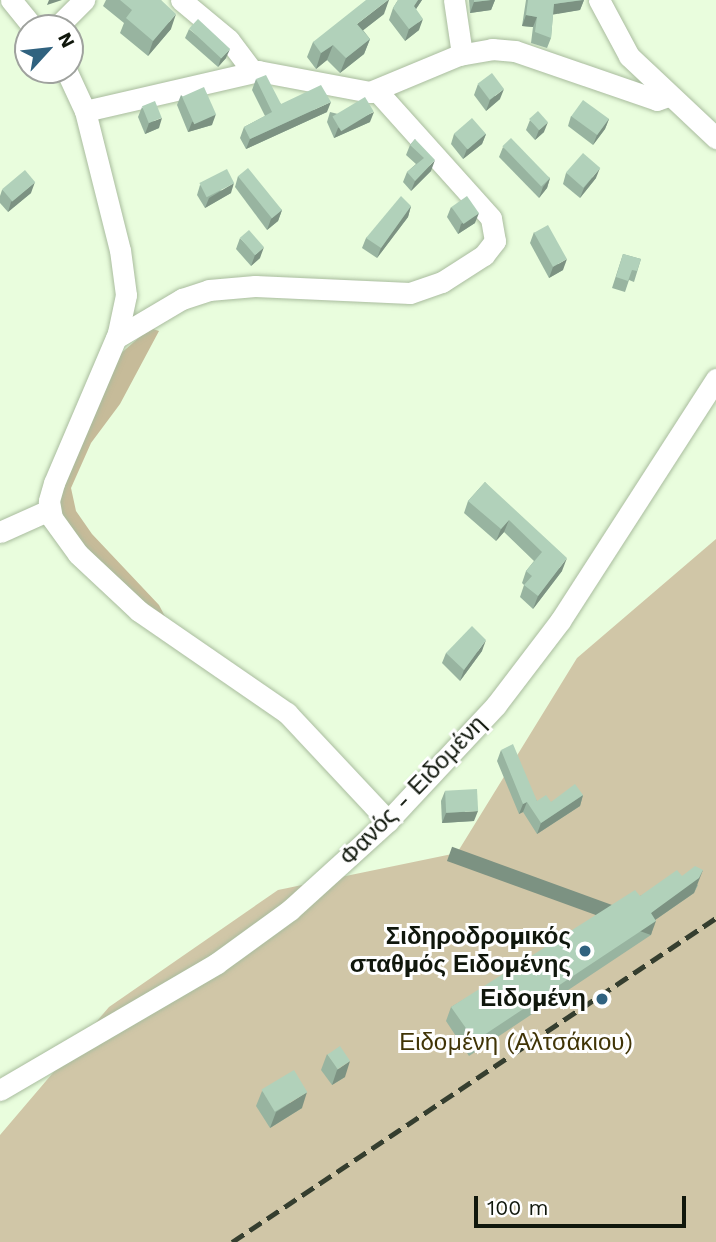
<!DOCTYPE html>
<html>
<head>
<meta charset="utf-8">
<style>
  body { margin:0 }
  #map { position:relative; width:716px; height:1242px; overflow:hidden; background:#e9fddd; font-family:"Work Sans",sans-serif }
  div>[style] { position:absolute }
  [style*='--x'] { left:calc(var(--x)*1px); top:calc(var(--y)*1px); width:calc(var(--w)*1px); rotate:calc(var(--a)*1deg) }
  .green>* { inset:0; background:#d0c6a7 }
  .forest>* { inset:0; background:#c6bb99 }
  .roads { filter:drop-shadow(0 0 2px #a9bc9e) drop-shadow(0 0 2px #a9bc9e) }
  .minor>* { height:21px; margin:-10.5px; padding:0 10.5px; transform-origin:10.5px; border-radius:10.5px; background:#fff }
  .rail>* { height:4.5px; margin-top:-2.25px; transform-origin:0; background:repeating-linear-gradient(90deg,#353e2f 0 14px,transparent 0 21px) }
  .wall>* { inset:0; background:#98b4a0 }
  .shaded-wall>* { inset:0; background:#7c9282; transform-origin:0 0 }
  .building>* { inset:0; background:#b1d1ba; transform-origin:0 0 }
  .dots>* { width:19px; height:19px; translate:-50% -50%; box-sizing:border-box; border:4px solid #fff; border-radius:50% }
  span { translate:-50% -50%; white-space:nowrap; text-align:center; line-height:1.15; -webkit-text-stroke:6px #fff; paint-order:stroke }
  .street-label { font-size:24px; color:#10170c }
  .poi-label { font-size:24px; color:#10170c; font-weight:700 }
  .right { translate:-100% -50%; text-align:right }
  .park-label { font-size:24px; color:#403406 }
  .north { position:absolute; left:14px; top:14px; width:70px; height:70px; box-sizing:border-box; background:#fff; border:2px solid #9fa29e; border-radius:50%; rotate:63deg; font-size:19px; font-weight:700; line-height:28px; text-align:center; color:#10170c }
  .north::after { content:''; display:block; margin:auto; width:24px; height:32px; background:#30627f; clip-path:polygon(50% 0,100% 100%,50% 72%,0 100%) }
  .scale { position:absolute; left:474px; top:1196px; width:212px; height:32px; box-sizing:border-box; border:4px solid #10170c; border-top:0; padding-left:9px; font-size:21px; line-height:24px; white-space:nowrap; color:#10170c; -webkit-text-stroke:5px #fff; paint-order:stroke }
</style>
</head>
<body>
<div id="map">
  <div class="green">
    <div style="clip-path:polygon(716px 539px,716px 1242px,0 1242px,0 1135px,109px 1007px,278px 890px,457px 853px,577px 658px)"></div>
  </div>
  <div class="forest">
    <div style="clip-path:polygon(150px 328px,159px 331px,120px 404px,91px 443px,71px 488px,76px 511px,92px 534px,159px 605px,172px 630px,59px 522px,59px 484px,119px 355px)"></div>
  </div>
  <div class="roads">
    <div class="minor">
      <div style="--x:11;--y:0;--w:36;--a:51"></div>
      <div style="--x:181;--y:0;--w:62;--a:39.8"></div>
      <div style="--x:229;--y:40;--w:40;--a:53"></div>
      <div style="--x:454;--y:0;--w:55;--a:81.6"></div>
      <div style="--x:599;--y:0;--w:64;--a:61.8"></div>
      <div style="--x:629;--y:56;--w:120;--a:43.3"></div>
      <div style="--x:56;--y:28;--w:40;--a:-45"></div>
      <div style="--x:66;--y:70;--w:45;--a:65.1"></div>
      <div style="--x:85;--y:111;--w:143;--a:75.9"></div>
      <div style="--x:120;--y:250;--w:45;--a:82.4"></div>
      <div style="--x:126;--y:295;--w:39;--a:102"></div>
      <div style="--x:118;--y:333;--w:163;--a:113.1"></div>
      <div style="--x:54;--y:483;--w:19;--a:106"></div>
      <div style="--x:49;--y:501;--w:17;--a:80"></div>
      <div style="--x:52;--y:518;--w:44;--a:54.2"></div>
      <div style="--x:78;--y:554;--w:83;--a:43.1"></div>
      <div style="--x:139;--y:611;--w:180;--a:34.6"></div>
      <div style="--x:287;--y:713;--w:148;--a:46.9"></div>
      <div style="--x:85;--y:111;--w:178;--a:-13"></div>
      <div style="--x:258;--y:71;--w:114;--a:10.6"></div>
      <div style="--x:370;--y:92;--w:96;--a:-22.6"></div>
      <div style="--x:459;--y:55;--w:34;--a:-10"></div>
      <div style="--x:492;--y:49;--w:23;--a:5"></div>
      <div style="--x:515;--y:51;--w:150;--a:19"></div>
      <div style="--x:657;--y:100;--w:12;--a:-20"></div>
      <div style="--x:116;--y:338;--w:77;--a:-30.6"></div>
      <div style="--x:182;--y:299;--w:28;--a:-18"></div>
      <div style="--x:209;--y:290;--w:46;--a:-5"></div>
      <div style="--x:255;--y:286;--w:155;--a:2.6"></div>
      <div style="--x:410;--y:293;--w:34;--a:-19"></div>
      <div style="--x:442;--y:282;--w:50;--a:-32.7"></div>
      <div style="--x:484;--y:255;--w:18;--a:-52"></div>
      <div style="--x:495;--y:241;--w:23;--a:-100"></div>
      <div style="--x:491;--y:218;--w:171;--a:-131.9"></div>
      <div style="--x:0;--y:532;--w:54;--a:-24.2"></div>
      <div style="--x:0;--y:1090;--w:251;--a:-30.3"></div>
      <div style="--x:217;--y:963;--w:90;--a:-36"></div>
      <div style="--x:290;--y:910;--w:132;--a:-42.2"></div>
      <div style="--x:388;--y:821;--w:158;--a:-47"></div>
      <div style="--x:496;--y:705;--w:106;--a:-52.7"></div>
      <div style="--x:560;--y:621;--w:288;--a:-57.2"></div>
    </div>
  </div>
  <div class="rail">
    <div style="--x:232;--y:1242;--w:582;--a:-33.8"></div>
  </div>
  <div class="wall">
    <div style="clip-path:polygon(106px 0,161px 0,171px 29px,148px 56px,120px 33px,124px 23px,103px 6px)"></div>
    <div style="clip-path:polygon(398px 0,422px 0,416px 9px,419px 30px,405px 41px,389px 20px,393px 8px)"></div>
    <div style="clip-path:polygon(469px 0,495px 0,491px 10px,470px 13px)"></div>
    <div style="clip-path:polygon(526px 0,584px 0,580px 10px,553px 14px,551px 38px,547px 48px,531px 43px,533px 27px,522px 26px)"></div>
    <div style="clip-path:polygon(384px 14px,363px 30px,370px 39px,364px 54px,340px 73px,327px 60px,316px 69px,307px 57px,313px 42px)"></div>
    <div style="clip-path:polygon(189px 29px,226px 58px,218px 67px,185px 38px)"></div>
    <div style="clip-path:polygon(256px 79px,281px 104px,327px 112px,246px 149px,240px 138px,244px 127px,265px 116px,252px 90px)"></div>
    <div style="clip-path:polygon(478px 84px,500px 99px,486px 111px,474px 95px)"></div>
    <div style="clip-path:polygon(181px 95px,212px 125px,188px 132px,177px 105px)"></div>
    <div style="clip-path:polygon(142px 107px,159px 128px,145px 134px,138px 117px)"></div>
    <div style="clip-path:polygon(330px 112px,370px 122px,334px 138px,327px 122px)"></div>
    <div style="clip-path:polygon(571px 116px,609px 119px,605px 129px,593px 145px,568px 126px)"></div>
    <div style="clip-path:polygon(530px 120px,544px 132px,535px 140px,526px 130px)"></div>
    <div style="clip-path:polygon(454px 134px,486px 134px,482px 144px,463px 159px,451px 144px)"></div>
    <div style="clip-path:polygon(415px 139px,431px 171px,411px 191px,403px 182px,407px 172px,416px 164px,406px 155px,410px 145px)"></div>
    <div style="clip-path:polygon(503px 147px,550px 178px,547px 188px,539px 198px,499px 157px)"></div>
    <div style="clip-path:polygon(566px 173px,596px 178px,580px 198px,563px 184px)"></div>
    <div style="clip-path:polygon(238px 176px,282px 210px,278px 221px,267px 230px,235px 187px)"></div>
    <div style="clip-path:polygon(200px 185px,231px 193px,205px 208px,197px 195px)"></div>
    <div style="clip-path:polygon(2px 190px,31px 193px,8px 212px,0 203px,0 196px)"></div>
    <div style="clip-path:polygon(411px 206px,408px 217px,377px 258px,362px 248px,366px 238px)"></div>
    <div style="clip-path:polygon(451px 207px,475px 223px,458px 234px,447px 217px)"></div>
    <div style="clip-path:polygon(534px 232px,563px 270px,549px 278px,530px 243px)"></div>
    <div style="clip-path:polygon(240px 238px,260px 258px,251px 266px,236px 249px)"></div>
    <div style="clip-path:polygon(623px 254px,641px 259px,634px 282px,629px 280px,625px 292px,612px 288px)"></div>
    <div style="clip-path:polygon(485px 482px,562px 571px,533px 609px,520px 597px,524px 585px,522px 583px,526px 571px,534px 561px,504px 532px,496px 541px,464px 513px,468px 501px)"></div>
    <div style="clip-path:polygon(482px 651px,460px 681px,442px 663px,446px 653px)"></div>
    <div style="clip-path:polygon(501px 750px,537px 801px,551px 802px,583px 795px,580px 806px,537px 834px,523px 812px,519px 814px,497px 761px)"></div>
    <div style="clip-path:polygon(445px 791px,474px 821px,442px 823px,441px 801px)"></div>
    <div style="clip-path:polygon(682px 876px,698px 885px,694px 893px,655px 920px,651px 935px,469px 1056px,446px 1021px,451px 1007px,640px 896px)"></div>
    <div style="clip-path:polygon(327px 1054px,345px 1077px,332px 1085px,321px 1070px)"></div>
    <div style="clip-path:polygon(262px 1091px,302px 1108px,270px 1128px,256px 1106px)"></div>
  </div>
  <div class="shaded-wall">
    <div style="clip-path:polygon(49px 0,62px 0,47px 5px)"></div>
    <div style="clip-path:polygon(388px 0,389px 0,384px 14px,352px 39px,357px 24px)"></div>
    <div style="clip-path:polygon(418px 0,422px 0,410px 18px,414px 6px)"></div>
    <div style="clip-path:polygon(491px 0,495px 0,491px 10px,470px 13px,474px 2px)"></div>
    <div style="clip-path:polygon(584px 0,580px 10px,551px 15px,554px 4px)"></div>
    <div style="clip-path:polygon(176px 14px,171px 29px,148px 56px,153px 41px)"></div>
    <div style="clip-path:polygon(526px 15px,537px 17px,533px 27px,522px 26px)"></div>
    <div style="clip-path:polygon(423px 19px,419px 30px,405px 41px,409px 29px)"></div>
    <div style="clip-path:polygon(370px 39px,364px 54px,340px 73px,346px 58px)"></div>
    <div style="clip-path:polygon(333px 45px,327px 60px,316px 69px,321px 53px)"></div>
    <div style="clip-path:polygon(230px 49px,226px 58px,218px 67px,221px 58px)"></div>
    <div style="clip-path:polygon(504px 89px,500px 99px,486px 111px,490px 100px)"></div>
    <div style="clip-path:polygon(331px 102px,327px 112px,246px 149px,250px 139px)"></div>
    <div style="clip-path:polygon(374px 112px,370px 122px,334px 138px,338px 128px)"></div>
    <div style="clip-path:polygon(216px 114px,212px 125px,188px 132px,192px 122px)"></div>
    <div style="clip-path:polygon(162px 118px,159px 128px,145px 134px,149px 123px)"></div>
    <div style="clip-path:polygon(609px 119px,605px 129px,593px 145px,597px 135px)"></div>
    <div style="clip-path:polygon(548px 122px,544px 132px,535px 140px,539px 130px)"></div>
    <div style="clip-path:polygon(486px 134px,482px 144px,463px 159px,467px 149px)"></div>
    <div style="clip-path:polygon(435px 160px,431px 171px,411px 191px,415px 181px)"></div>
    <div style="clip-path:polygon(600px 168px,596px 178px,580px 198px,584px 188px)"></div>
    <div style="clip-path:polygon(550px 178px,547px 188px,539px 198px,543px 187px)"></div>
    <div style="clip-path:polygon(35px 182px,31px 193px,8px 212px,11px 202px)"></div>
    <div style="clip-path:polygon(234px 183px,231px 193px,205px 208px,209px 198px)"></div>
    <div style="clip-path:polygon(411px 206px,408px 217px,377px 258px,381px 248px)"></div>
    <div style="clip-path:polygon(282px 210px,278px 221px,267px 230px,271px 219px)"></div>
    <div style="clip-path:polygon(479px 213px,475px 223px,458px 234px,461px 224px)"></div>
    <div style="clip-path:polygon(264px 247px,260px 258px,251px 266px,255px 255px)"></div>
    <div style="clip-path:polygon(567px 259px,563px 270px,549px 278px,553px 267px)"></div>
    <div style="clip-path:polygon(509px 520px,504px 532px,496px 541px,501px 529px)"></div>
    <div style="clip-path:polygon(567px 558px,562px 571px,533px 609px,538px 596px)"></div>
    <div style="clip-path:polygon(486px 640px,482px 651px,460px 681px,464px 670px)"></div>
    <div style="clip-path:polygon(583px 795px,580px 806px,537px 834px,541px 823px)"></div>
    <div style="clip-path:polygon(527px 802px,523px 812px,519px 814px,523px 804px)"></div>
    <div style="clip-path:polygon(478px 811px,474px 821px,442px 823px,446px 813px)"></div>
    <div style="clip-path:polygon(703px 870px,694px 893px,645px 927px,651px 913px)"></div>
    <div style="left:656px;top:921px;width:15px;height:217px;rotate:110deg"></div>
    <div style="clip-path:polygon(350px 1061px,345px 1077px,332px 1085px,337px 1070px)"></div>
    <div style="clip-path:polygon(307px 1092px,302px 1108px,270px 1128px,276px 1112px)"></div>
  </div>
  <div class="building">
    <div style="clip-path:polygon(120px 0,161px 0,176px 14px,153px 41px,126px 18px,132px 10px)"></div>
    <div style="clip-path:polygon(366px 0,388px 0,357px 24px,370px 39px,346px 58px,333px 45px,321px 53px,313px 42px)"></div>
    <div style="clip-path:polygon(398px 0,418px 0,414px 6px,423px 19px,409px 29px,393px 8px)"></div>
    <div style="clip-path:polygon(474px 0,491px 0,474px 2px)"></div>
    <div style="clip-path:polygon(528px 0,582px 0,554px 4px,551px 38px,535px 32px,537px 17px,526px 15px)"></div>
    <div style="left:198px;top:19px;width:44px;height:13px;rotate:43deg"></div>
    <div style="left:492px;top:73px;width:20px;height:18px;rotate:53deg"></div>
    <div style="clip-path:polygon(266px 75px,281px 104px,321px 85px,331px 102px,250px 139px,244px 127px,272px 112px,256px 79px)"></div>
    <div style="left:204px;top:87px;width:30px;height:24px;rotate:66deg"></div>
    <div style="left:365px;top:97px;width:17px;height:38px;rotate:59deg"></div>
    <div style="left:583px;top:100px;width:32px;height:20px;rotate:36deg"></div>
    <div style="left:155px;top:101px;width:18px;height:14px;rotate:68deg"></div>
    <div style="left:538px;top:111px;width:15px;height:12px;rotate:48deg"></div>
    <div style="left:472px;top:118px;width:21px;height:24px;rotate:49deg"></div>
    <div style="left:511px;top:138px;width:56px;height:12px;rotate:46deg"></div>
    <div style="clip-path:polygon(415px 139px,435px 160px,415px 181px,407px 172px,424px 158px,410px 145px)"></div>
    <div style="left:583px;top:153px;width:23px;height:26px;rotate:41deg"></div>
    <div style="left:248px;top:168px;width:54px;height:13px;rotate:51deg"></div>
    <div style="left:227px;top:169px;width:16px;height:31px;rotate:63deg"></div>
    <div style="left:25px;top:170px;width:16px;height:30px;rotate:50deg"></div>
    <div style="clip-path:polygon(401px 196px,411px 206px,381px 248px,366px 238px)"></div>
    <div style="left:467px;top:196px;width:21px;height:19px;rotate:55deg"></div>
    <div style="left:548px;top:225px;width:39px;height:16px;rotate:61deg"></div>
    <div style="left:249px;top:230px;width:23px;height:12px;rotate:49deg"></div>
    <div style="clip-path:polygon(623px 254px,641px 259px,637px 271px,632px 270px,628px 281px,616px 277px)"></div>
    <div style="clip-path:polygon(485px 482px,567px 558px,538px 596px,524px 585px,532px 576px,526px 571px,542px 552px,509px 520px,501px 529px,468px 501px)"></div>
    <div style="clip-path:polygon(472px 626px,486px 640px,464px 670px,446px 653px)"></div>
    <div style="clip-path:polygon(513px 744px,537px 801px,546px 795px,551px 802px,575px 784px,583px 795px,541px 823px,527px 802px,523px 804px,501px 750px)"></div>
    <div style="left:477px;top:789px;width:22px;height:32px;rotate:87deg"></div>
    <div style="clip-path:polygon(695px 866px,703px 870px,699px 878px,651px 913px,656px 921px,475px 1041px,451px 1007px,635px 890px,640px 896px,677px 870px,682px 876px)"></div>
    <div style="left:340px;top:1046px;width:18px;height:15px;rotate:56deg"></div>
    <div style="left:294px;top:1070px;width:26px;height:38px;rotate:59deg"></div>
  </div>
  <div class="dots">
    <div style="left:585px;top:951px;background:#30627f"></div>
    <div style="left:602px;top:999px;background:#30627f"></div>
  </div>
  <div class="street-label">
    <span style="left:413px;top:791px;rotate:-46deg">Φανός - Ειδομένη</span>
  </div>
  <div class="poi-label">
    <span class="right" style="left:571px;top:951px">Σιδηροδρομικός<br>σταθμός Ειδομένης</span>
    <span class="right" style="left:586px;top:999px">Ειδομένη</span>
  </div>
  <div class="park-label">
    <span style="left:516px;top:1043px">Ειδομένη (Αλτσάκιου)</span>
  </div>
  <div class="north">N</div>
  <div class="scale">100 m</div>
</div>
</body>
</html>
